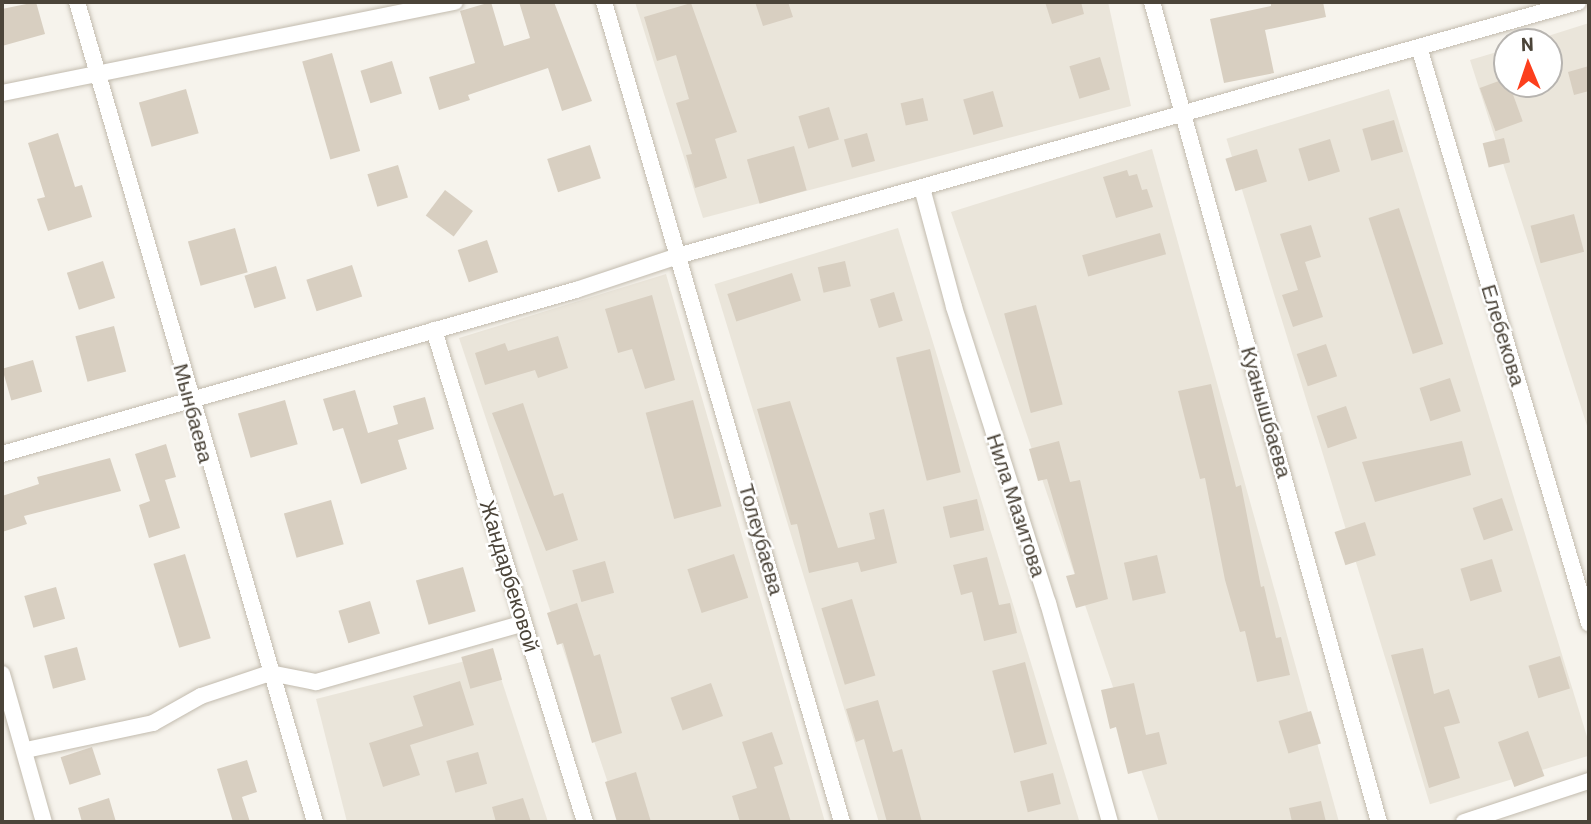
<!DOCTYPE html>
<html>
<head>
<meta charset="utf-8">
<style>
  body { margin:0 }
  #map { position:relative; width:1591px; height:824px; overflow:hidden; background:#f6f3ec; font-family:Barlow,sans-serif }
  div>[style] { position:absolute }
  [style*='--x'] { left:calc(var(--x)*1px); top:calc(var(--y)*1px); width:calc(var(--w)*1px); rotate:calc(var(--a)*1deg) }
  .residential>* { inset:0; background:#eae5da; transform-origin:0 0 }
  .building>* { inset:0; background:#d8cfc1; transform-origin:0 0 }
  .roads { filter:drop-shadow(0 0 2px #c2bbae) drop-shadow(0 0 2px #c2bbae) }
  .street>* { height:16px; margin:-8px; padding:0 8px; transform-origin:8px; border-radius:8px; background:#fff }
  span { translate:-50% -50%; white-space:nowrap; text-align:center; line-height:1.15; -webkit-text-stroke:5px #fff; paint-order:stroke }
  .street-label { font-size:21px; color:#4b4439 }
  .frame { position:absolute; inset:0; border:4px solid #4b4439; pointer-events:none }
  .north { position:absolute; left:1493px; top:28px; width:70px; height:70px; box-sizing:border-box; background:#fff; border:2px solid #b7b4b0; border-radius:50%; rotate:358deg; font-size:19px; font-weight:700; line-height:28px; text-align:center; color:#4b4439 }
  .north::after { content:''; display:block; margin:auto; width:24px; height:32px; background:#fc3f1d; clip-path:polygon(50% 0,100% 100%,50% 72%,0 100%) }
</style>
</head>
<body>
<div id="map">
  <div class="residential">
    <div style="clip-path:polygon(635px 2px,1108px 2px,1131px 106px,703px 218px)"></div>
    <div style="clip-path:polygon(1589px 23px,1589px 432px,1470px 60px,1507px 49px,1507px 84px,1549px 84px,1549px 42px,1529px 42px)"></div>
    <div style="left:1389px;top:89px;width:696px;height:170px;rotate:73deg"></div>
    <div style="clip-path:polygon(1152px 149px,1339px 822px,1159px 822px,951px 212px)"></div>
    <div style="left:898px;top:228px;width:620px;height:192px;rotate:73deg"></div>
    <div style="clip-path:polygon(666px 274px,825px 822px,621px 822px,459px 338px)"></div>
    <div style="clip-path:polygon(493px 654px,548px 822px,347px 822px,316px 699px)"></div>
  </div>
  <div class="building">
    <div style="clip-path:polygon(36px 2px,45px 34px,2px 46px,2px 9px)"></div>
    <div style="clip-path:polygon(491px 2px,504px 46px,530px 38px,519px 2px,554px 2px,592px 101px,562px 111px,548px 68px,468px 95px,470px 100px,439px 110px,429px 77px,475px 63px,460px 11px)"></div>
    <div style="clip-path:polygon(755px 2px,788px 2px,793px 17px,763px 26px)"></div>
    <div style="clip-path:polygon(1045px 2px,1081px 2px,1084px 14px,1052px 24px)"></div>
    <div style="clip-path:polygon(1271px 2px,1323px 2px,1326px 17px,1265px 30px,1274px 73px,1224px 83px,1210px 19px,1271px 6px)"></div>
    <div style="clip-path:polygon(691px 3px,737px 132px,715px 139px,727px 178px,695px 188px,686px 155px,692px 154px,676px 103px,689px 99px,676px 55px,657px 61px,644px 17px)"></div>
    <div style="left:332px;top:53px;width:102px;height:31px;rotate:74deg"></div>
    <div style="left:1100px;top:57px;width:34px;height:32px;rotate:73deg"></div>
    <div style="left:392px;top:61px;width:34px;height:33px;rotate:73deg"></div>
    <div style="clip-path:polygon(1589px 66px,1589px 91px,1574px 95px,1568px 72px)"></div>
    <div style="left:1507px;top:78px;width:46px;height:29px;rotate:70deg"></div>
    <div style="left:186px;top:89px;width:46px;height:49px;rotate:74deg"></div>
    <div style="left:993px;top:91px;width:37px;height:31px;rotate:74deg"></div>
    <div style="left:923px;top:98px;width:23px;height:23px;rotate:77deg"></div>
    <div style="left:829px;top:107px;width:34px;height:32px;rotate:73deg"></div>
    <div style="left:1394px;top:120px;width:33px;height:33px;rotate:74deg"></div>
    <div style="clip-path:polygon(58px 133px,75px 187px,82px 185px,92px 217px,48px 231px,37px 199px,45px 197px,28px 143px)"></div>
    <div style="left:867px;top:133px;width:29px;height:24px;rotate:74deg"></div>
    <div style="left:1504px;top:138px;width:25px;height:22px;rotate:76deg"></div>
    <div style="left:1330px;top:139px;width:34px;height:33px;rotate:73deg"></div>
    <div style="left:590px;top:145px;width:35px;height:45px;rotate:72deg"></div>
    <div style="left:794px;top:146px;width:46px;height:49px;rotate:74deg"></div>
    <div style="left:1257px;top:149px;width:34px;height:33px;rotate:73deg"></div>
    <div style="left:398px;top:165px;width:34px;height:32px;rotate:73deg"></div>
    <div style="clip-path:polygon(1127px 170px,1129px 176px,1137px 174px,1142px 190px,1147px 189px,1153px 207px,1116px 218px,1103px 177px)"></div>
    <div style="left:445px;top:190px;width:35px;height:32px;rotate:37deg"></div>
    <div style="left:1399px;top:208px;width:143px;height:32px;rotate:72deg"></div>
    <div style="left:1574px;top:214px;width:39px;height:45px;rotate:75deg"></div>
    <div style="clip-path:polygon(1311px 225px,1321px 257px,1305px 262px,1323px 317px,1293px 327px,1282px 295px,1298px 290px,1280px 234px)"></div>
    <div style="left:235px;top:228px;width:46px;height:49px;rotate:74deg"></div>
    <div style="left:1160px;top:233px;width:22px;height:81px;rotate:74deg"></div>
    <div style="left:487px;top:240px;width:34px;height:31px;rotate:71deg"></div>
    <div style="left:103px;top:261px;width:39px;height:38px;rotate:72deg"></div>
    <div style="left:845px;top:261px;width:26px;height:28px;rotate:77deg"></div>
    <div style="left:352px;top:265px;width:33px;height:48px;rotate:72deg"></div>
    <div style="left:276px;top:266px;width:34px;height:33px;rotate:73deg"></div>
    <div style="left:792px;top:273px;width:29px;height:68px;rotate:72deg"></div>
    <div style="left:894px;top:292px;width:30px;height:25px;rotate:73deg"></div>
    <div style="clip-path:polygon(652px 295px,675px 380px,645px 389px,632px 349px,618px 353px,605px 309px)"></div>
    <div style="left:1036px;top:305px;width:103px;height:33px;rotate:75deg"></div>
    <div style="left:114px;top:326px;width:47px;height:40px;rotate:75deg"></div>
    <div style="clip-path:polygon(558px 336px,568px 368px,538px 378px,535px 370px,485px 385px,475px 353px,505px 343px,508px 351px)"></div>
    <div style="left:1326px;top:344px;width:34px;height:31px;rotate:71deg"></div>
    <div style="left:930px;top:349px;width:127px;height:35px;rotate:76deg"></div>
    <div style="left:33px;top:360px;width:33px;height:32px;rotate:74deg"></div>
    <div style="left:1450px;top:378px;width:35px;height:32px;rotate:72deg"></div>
    <div style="clip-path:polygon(1211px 384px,1236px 487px,1241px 485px,1261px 587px,1264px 586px,1276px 638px,1281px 637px,1290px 675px,1257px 682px,1245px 631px,1240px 632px,1225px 580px,1205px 478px,1200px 479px,1178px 391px)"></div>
    <div style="clip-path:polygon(355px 390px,368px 433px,398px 424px,393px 406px,425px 397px,434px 429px,398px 440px,407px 469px,361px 484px,343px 428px,333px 431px,323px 399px)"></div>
    <div style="left:285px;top:400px;width:46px;height:49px;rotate:74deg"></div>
    <div style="left:693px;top:400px;width:110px;height:49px;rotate:75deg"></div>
    <div style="clip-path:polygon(790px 401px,838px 548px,875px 539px,869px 513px,884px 509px,897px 563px,861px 572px,858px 562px,809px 573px,797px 524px,791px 525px,757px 409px)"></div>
    <div style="clip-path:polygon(523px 403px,554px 496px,563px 493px,578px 540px,546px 551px,492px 413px)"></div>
    <div style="left:1346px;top:406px;width:34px;height:31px;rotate:71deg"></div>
    <div style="clip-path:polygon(1059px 441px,1070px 482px,1080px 480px,1108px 599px,1076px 608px,1066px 576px,1075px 574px,1060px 523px,1047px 479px,1038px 481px,1029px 449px)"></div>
    <div style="clip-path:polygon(1462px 441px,1471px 475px,1375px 502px,1362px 462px)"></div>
    <div style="clip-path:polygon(166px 444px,176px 477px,165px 480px,180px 528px,149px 538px,139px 505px,150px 501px,135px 454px)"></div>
    <div style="clip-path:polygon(110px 458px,121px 491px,24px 516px,27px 524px,2px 532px,2px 496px,39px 484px,37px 477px)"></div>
    <div style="left:1502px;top:498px;width:34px;height:31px;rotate:71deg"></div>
    <div style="left:977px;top:499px;width:32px;height:35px;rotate:77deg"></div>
    <div style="left:331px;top:500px;width:46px;height:49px;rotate:74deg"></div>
    <div style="left:1365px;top:522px;width:35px;height:32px;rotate:72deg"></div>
    <div style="left:185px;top:554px;width:88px;height:33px;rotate:73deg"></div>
    <div style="left:734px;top:554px;width:46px;height:49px;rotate:72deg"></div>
    <div style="left:1157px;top:555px;width:39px;height:34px;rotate:77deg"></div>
    <div style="clip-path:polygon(987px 557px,999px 605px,1010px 603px,1017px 633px,984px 641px,972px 592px,961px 595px,953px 565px)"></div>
    <div style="left:1492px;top:559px;width:34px;height:33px;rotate:73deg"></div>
    <div style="left:605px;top:561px;width:33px;height:34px;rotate:74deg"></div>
    <div style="left:463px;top:567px;width:46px;height:49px;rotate:74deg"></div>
    <div style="left:56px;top:587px;width:33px;height:33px;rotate:74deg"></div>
    <div style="left:852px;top:599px;width:80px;height:32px;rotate:73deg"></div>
    <div style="left:370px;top:601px;width:34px;height:33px;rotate:73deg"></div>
    <div style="clip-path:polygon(577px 603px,594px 656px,600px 654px,622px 733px,592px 743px,563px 643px,557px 645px,547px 613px)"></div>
    <div style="left:77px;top:647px;width:34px;height:34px;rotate:75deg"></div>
    <div style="left:493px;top:648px;width:33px;height:33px;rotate:74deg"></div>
    <div style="clip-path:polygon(1423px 648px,1434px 694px,1449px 689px,1460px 723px,1444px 727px,1460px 778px,1429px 788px,1391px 655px)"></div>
    <div style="left:1560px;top:656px;width:34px;height:33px;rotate:73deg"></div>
    <div style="left:1025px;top:662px;width:85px;height:34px;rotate:75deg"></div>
    <div style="clip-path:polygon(460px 681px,474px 725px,410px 745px,420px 775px,383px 787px,369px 743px,423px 726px,413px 696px)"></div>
    <div style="left:711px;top:683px;width:35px;height:43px;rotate:70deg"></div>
    <div style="clip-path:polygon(1134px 683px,1146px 735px,1159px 732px,1167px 764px,1128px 774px,1116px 727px,1110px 729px,1101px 690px)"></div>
    <div style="clip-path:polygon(878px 700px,893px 752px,902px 749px,922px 822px,887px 822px,864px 739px,856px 742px,846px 709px)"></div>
    <div style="left:1311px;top:711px;width:34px;height:34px;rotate:73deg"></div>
    <div style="left:1528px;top:731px;width:48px;height:32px;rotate:70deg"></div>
    <div style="clip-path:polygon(772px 732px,783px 764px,774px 767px,791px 822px,740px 822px,732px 796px,757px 788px,742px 742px)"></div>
    <div style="left:92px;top:747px;width:29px;height:33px;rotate:72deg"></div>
    <div style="left:478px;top:752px;width:33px;height:33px;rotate:74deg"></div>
    <div style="clip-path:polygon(247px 760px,257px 792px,242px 797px,250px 822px,233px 822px,217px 769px)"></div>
    <div style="clip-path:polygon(636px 772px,651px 822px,617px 822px,605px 782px)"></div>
    <div style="left:1053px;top:773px;width:32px;height:34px;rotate:76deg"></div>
    <div style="clip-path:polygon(109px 798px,116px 822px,82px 822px,78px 808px)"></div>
    <div style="clip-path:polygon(523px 798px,531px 822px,496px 822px,492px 807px)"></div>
    <div style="clip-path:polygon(1321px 801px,1326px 822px,1292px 822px,1289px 808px)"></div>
  </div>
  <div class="roads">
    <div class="street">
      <div style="--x:77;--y:2;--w:854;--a:73.81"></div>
      <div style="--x:604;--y:2;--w:854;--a:73.81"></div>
      <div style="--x:1152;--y:2;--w:851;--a:74.53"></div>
      <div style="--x:1419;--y:47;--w:601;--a:73.56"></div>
      <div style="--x:2;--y:93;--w:462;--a:-11.4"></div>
      <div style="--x:922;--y:188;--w:123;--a:74.9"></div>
      <div style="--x:954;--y:307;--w:311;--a:72.4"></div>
      <div style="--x:1048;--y:603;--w:228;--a:74.2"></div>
      <div style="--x:434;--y:330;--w:515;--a:72.94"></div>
      <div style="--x:2;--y:454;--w:597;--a:-15.95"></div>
      <div style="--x:576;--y:290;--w:111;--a:-18.4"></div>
      <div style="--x:681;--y:255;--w:932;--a:-15.75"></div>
      <div style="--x:2;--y:674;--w:154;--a:74.2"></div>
      <div style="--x:26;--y:750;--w:130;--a:-12"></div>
      <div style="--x:153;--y:723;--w:55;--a:-29.4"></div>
      <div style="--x:201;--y:696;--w:73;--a:-18.4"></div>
      <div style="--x:270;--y:673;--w:47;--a:11.1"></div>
      <div style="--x:316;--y:682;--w:216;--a:-15.8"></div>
      <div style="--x:1464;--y:822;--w:132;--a:-18.2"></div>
    </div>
  </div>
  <div class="street-label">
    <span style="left:1504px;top:335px;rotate:73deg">Елебекова</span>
    <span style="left:1267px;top:412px;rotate:74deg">Куанышбаева</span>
    <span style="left:194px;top:413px;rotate:75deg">Мынбаева</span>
    <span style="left:1017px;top:505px;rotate:72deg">Нила Мазитова</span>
    <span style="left:762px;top:539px;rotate:74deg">Толеубаева</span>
    <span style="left:510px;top:576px;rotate:73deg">Жандарбековой</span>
  </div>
  <div class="frame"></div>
  <div class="north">N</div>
</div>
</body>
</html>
